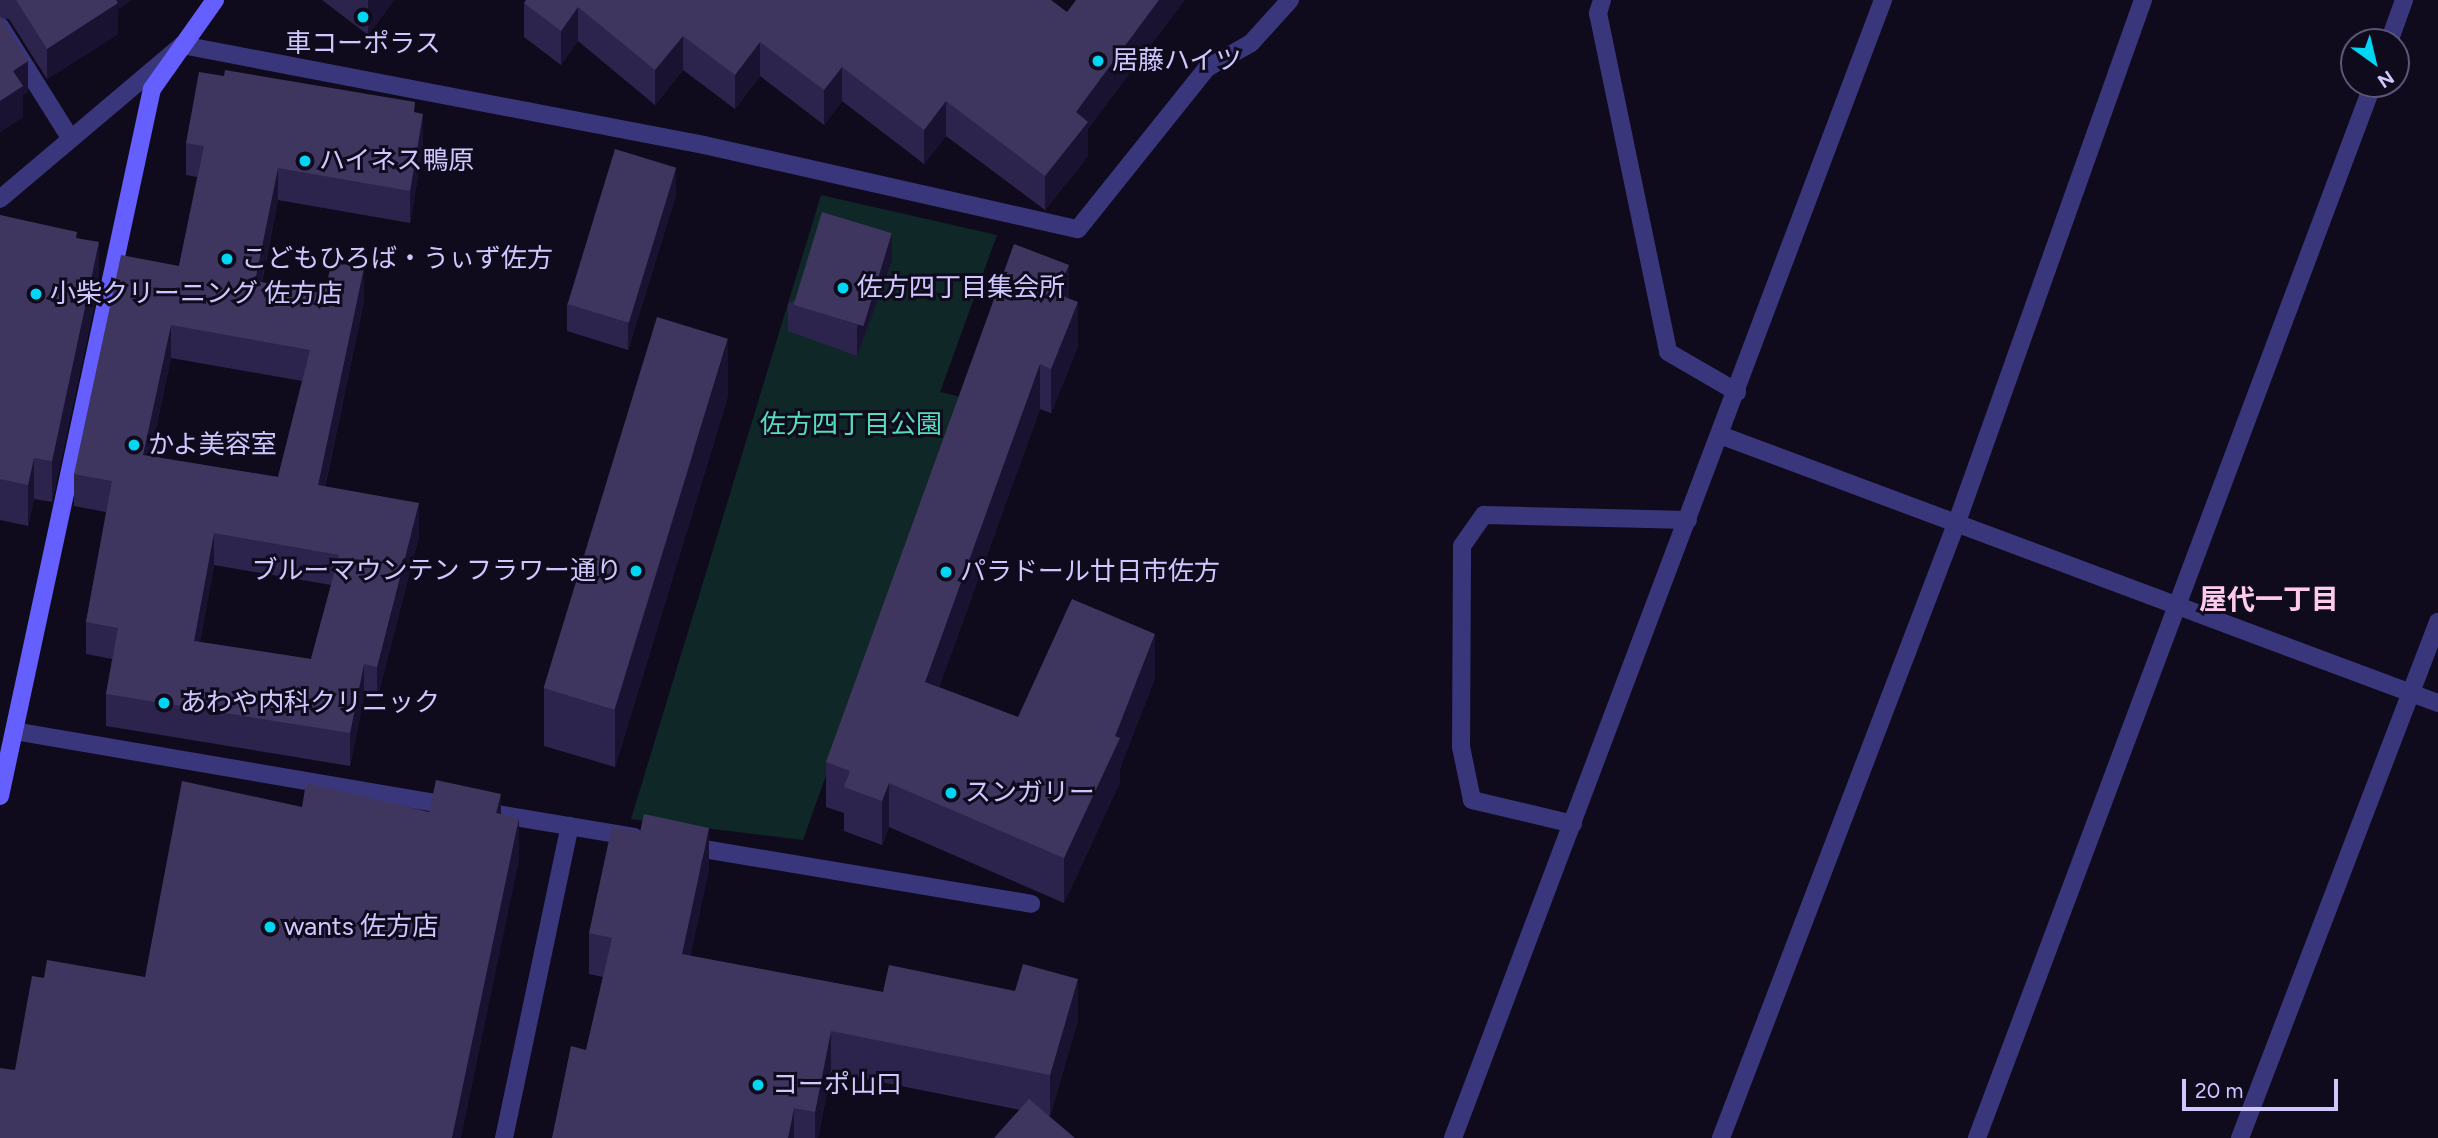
<!DOCTYPE html>
<html>
<head>
<meta charset="utf-8">
<style>
  body { margin:0 }
  #map { position:relative; width:2438px; height:1138px; overflow:hidden; background:#0f0b1d; font-family:Figtree,"Noto Sans JP",sans-serif }
  div>[style] { position:absolute }
  [style*='--x'] { left:calc(var(--x)*1px); top:calc(var(--y)*1px); width:calc(var(--w)*1px); rotate:calc(var(--a)*1deg) }
  .green>* { inset:0; background:#0f2727 }
  .street>* { height:18px; margin:-9px; padding:0 9px; transform-origin:9px; border-radius:9px; background:#3a367c }
  .secondary>* { height:18px; margin:-9px; padding:0 9px; transform-origin:9px; border-radius:9px; background:#665fff }
  .wall>* { inset:0; background:#2c244c }
  .shaded-wall>* { inset:0; background:#191331 }
  .building>* { inset:0; background:#3e365f; transform-origin:0 0 }
  .dots>* { width:19px; height:19px; translate:-50% -50%; box-sizing:border-box; border:4px solid #0f0b1d; border-radius:50% }
  span { translate:-50% -50%; white-space:nowrap; text-align:center; line-height:1.15; -webkit-text-stroke:6px #0f0b1d; paint-order:stroke }
  .poi-label { font-size:26px; color:#cfc8ff }
  .left { translate:0 -50%; text-align:left }
  .right { translate:-100% -50%; text-align:right }
  .park-label { font-size:26px; color:#55debe }
  .neighbourhood-label { font-size:28px; color:#ffcaeb; font-weight:700 }
  .north { position:absolute; left:2340px; top:28px; width:70px; height:70px; box-sizing:border-box; background:#0f0b1d; border:2px solid #5c5777; border-radius:50%; rotate:146deg; font-size:19px; font-weight:700; line-height:28px; text-align:center; color:#cfc8ff }
  .north::after { content:''; display:block; margin:auto; width:24px; height:32px; background:#00d6f3; clip-path:polygon(50% 0,100% 100%,50% 72%,0 100%) }
  .scale { position:absolute; left:2182px; top:1079px; width:156px; height:32px; box-sizing:border-box; border:4px solid #cfc8ff; border-top:0; padding-left:9px; font-size:21px; line-height:24px; white-space:nowrap; color:#cfc8ff; -webkit-text-stroke:5px #0f0b1d; paint-order:stroke }
</style>
</head>
<body>
<div id="map">
  <div class="green">
    <div style="clip-path:polygon(821px 195px,997px 235px,940px 392px,961px 397px,803px 840px,631px 819px)"></div>
  </div>
  <div class="street">
    <div style="--x:1602;--y:0;--w:14;--a:107"></div>
    <div style="--x:1598;--y:13;--w:346;--a:78.3"></div>
    <div style="--x:1668;--y:352;--w:80;--a:30.1"></div>
    <div style="--x:0;--y:26;--w:133;--a:57.9"></div>
    <div style="--x:2389;--y:42;--w:45;--a:-70.3"></div>
    <div style="--x:0;--y:199;--w:238;--a:-40.2"></div>
    <div style="--x:182;--y:45;--w:531;--a:10.84"></div>
    <div style="--x:704;--y:145;--w:383;--a:12.7"></div>
    <div style="--x:1078;--y:229;--w:206;--a:-51.3"></div>
    <div style="--x:1207;--y:68;--w:51;--a:-29.6"></div>
    <div style="--x:1251;--y:43;--w:58;--a:-47.8"></div>
    <div style="--x:1720;--y:435;--w:766;--a:20.47"></div>
    <div style="--x:14;--y:731;--w:446;--a:9.7"></div>
    <div style="--x:485;--y:812;--w:151;--a:9.5"></div>
    <div style="--x:1573;--y:824;--w:104;--a:-166.6"></div>
    <div style="--x:1472;--y:800;--w:54;--a:-101.7"></div>
    <div style="--x:1461;--y:747;--w:201;--a:-89.7"></div>
    <div style="--x:1462;--y:546;--w:38;--a:-55"></div>
    <div style="--x:1484;--y:515;--w:204;--a:1.4"></div>
    <div style="--x:686;--y:846;--w:350;--a:9.5"></div>
    <div style="--x:504;--y:1138;--w:319;--a:-78.1"></div>
    <div style="--x:1453;--y:1138;--w:1217;--a:-69.3"></div>
    <div style="--x:1721;--y:1138;--w:663;--a:-69.05"></div>
    <div style="--x:1958;--y:519;--w:551;--a:-70.38"></div>
    <div style="--x:1977;--y:1138;--w:1126;--a:-69.41"></div>
    <div style="--x:2240;--y:1138;--w:553;--a:-69.01"></div>
  </div>
  <div class="secondary">
    <div style="--x:0;--y:796;--w:723;--a:-77.87"></div>
    <div style="--x:152;--y:89;--w:109;--a:-54.7"></div>
  </div>
  <div class="wall">
    <div style="clip-path:polygon(0 0,131px 0,118px 9px,118px 34px,47px 79px,9px 19px,1px 18px,28px 92px,23px 95px,23px 117px,0 132px)"></div>
    <div style="clip-path:polygon(322px 0,394px 0,368px 35px)"></div>
    <div style="clip-path:polygon(1051px 0,1088px 129px,1088px 156px,1045px 210px,946px 136px,924px 164px,842px 101px,824px 125px,760px 76px,735px 109px,683px 70px,655px 105px,578px 41px,561px 65px,524px 37px,524px 3px)"></div>
    <div style="clip-path:polygon(evenodd,415px 112px,423px 146px,410px 223px,278px 200px,262px 282px,364px 301px,325px 487px,419px 536px,377px 699px,364px 696px,350px 766px,106px 726px,106px 694px,112px 659px,86px 654px,86px 622px,106px 512px,74px 506px,74px 474px,179px 266px,197px 177px,186px 175px,186px 143px,415px 112px,171px 358px,302px 381px,278px 477px,150px 456px,171px 358px,415px 112px,214px 565px,331px 585px,311px 659px,200px 642px,214px 565px)"></div>
    <div style="clip-path:polygon(676px 195px,628px 350px,567px 331px,567px 304px)"></div>
    <div style="clip-path:polygon(0 215px,77px 238px,99px 283px,52px 502px,34px 499px,28px 526px,0 520px)"></div>
    <div style="clip-path:polygon(892px 261px,857px 356px,788px 331px,788px 303px)"></div>
    <div style="clip-path:polygon(1069px 298px,1078px 346px,1051px 413px,1040px 409px,939px 687px,1018px 717px,1155px 678px,1120px 768px,1120px 782px,1064px 903px,889px 827px,882px 845px,844px 831px,844px 813px,826px 807px,826px 762px)"></div>
    <div style="clip-path:polygon(728px 396px,615px 767px,544px 746px,544px 688px)"></div>
    <div style="clip-path:polygon(709px 869px,690px 956px,883px 992px,1078px 1020px,1050px 1116px,831px 1072px,818px 1138px,552px 1138px,586px 1050px,603px 977px,589px 974px,589px 933px)"></div>
  </div>
  <div class="shaded-wall">
    <div style="clip-path:polygon(106px 0,131px 0,118px 9px,118px 34px,47px 79px,47px 49px)"></div>
    <div style="clip-path:polygon(368px 0,394px 0,368px 35px)"></div>
    <div style="clip-path:polygon(1159px 0,1185px 0,1088px 129px,1088px 156px,1045px 210px,1045px 176px,1076px 112px)"></div>
    <div style="clip-path:polygon(578px 7px,578px 41px,561px 65px,561px 31px)"></div>
    <div style="clip-path:polygon(683px 36px,683px 70px,655px 105px,655px 70px)"></div>
    <div style="clip-path:polygon(760px 42px,760px 76px,735px 109px,735px 75px)"></div>
    <div style="clip-path:polygon(28px 61px,28px 92px,23px 95px,23px 117px,0 132px,0 101px,13px 71px)"></div>
    <div style="clip-path:polygon(842px 67px,842px 101px,824px 125px,824px 90px)"></div>
    <div style="clip-path:polygon(946px 101px,946px 136px,924px 164px,924px 130px)"></div>
    <div style="clip-path:polygon(423px 114px,423px 146px,410px 223px,410px 191px)"></div>
    <div style="clip-path:polygon(278px 168px,278px 200px,255px 314px,255px 281px)"></div>
    <div style="clip-path:polygon(676px 168px,676px 195px,628px 350px,628px 323px)"></div>
    <div style="clip-path:polygon(892px 233px,892px 261px,857px 356px,857px 328px)"></div>
    <div style="clip-path:polygon(99px 242px,99px 283px,52px 502px,52px 461px)"></div>
    <div style="clip-path:polygon(1069px 265px,1069px 309px,1057px 294px)"></div>
    <div style="clip-path:polygon(364px 268px,364px 301px,318px 518px,318px 485px)"></div>
    <div style="clip-path:polygon(1078px 302px,1078px 346px,1051px 413px,1051px 369px)"></div>
    <div style="clip-path:polygon(171px 325px,171px 358px,143px 487px,143px 455px)"></div>
    <div style="clip-path:polygon(728px 339px,728px 396px,615px 767px,615px 709px)"></div>
    <div style="clip-path:polygon(1040px 364px,1040px 409px,925px 727px,925px 682px)"></div>
    <div style="clip-path:polygon(34px 458px,34px 499px,28px 526px,28px 485px)"></div>
    <div style="clip-path:polygon(419px 503px,419px 536px,377px 699px,377px 667px)"></div>
    <div style="clip-path:polygon(214px 533px,214px 565px,194px 674px,194px 641px)"></div>
    <div style="clip-path:polygon(1155px 634px,1155px 678px,1120px 768px,1120px 782px,1064px 903px,1064px 858px,1115px 736px)"></div>
    <div style="clip-path:polygon(364px 664px,364px 696px,350px 766px,350px 733px)"></div>
    <div style="clip-path:polygon(889px 783px,889px 827px,882px 845px,882px 801px)"></div>
    <div style="clip-path:polygon(501px 794px,501px 836px,496px 813px)"></div>
    <div style="clip-path:polygon(519px 818px,519px 860px,461px 1138px,452px 1138px)"></div>
    <div style="clip-path:polygon(709px 828px,709px 869px,682px 995px,682px 954px)"></div>
    <div style="clip-path:polygon(1078px 979px,1078px 1020px,1050px 1116px,1050px 1075px)"></div>
    <div style="clip-path:polygon(831px 1031px,831px 1072px,818px 1138px,815px 1138px,815px 1112px)"></div>
    <div style="clip-path:polygon(794px 1108px,794px 1138px,788px 1138px)"></div>
  </div>
  <div class="building">
    <div style="clip-path:polygon(16px 0,116px 0,118px 3px,47px 49px)"></div>
    <div style="clip-path:polygon(526px 0,1051px 0,1067px 12px,1076px 0,1159px 0,1076px 112px,1088px 122px,1045px 176px,946px 101px,924px 130px,842px 67px,824px 90px,760px 42px,735px 75px,683px 36px,655px 70px,578px 7px,561px 31px,524px 3px)"></div>
    <div style="clip-path:polygon(0 16px,28px 61px,13px 71px,23px 86px,0 101px)"></div>
    <div style="clip-path:polygon(evenodd,225px 70px,415px 102px,414px 112px,423px 114px,410px 191px,278px 168px,255px 281px,324px 294px,332px 262px,364px 268px,318px 485px,419px 503px,377px 667px,364px 664px,350px 733px,106px 694px,118px 628px,86px 622px,112px 481px,74px 474px,121px 255px,179px 266px,204px 146px,186px 143px,199px 72px,224px 76px,225px 70px,171px 325px,310px 350px,278px 477px,143px 455px,171px 325px,225px 70px,214px 533px,339px 555px,311px 659px,194px 641px,214px 533px)"></div>
    <div style="left:615px;top:149px;width:64px;height:162px;rotate:17deg"></div>
    <div style="left:822px;top:212px;width:73px;height:97px;rotate:17deg"></div>
    <div style="clip-path:polygon(0 215px,77px 232px,76px 238px,99px 242px,52px 461px,34px 458px,28px 485px,0 479px)"></div>
    <div style="clip-path:polygon(1014px 244px,1069px 265px,1057px 294px,1078px 302px,1051px 369px,1040px 364px,925px 682px,1018px 717px,1072px 599px,1155px 634px,1115px 736px,1120px 738px,1064px 858px,889px 783px,882px 801px,844px 787px,850px 771px,826px 762px)"></div>
    <div style="left:657px;top:317px;width:74px;height:388px;rotate:17deg"></div>
    <div style="clip-path:polygon(436px 780px,501px 794px,496px 813px,519px 818px,452px 1138px,0 1138px,0 1068px,15px 1070px,32px 976px,44px 978px,47px 960px,145px 977px,182px 781px,302px 807px,306px 783px,429px 812px)"></div>
    <div style="clip-path:polygon(644px 814px,709px 828px,682px 954px,883px 992px,889px 965px,1015px 991px,1023px 964px,1078px 979px,1050px 1075px,831px 1031px,815px 1112px,794px 1108px,788px 1138px,552px 1138px,571px 1046px,586px 1050px,612px 938px,589px 933px,612px 826px,640px 832px)"></div>
    <div style="clip-path:polygon(1029px 1099px,1075px 1138px,994px 1138px)"></div>
  </div>
  <div class="dots">
    <div style="left:363px;top:17px;background:#00d6f3"></div>
    <div style="left:1098px;top:61px;background:#00d6f3"></div>
    <div style="left:305px;top:161px;background:#00d6f3"></div>
    <div style="left:227px;top:259px;background:#00d6f3"></div>
    <div style="left:843px;top:288px;background:#00d6f3"></div>
    <div style="left:36px;top:294px;background:#00d6f3"></div>
    <div style="left:134px;top:445px;background:#00d6f3"></div>
    <div style="left:636px;top:571px;background:#00d6f3"></div>
    <div style="left:946px;top:572px;background:#00d6f3"></div>
    <div style="left:164px;top:703px;background:#00d6f3"></div>
    <div style="left:951px;top:793px;background:#00d6f3"></div>
    <div style="left:270px;top:927px;background:#00d6f3"></div>
    <div style="left:758px;top:1085px;background:#00d6f3"></div>
  </div>
  <div class="poi-label">
    <span style="left:363px;top:44px">車コーポラス</span>
    <span class="left" style="left:1112px;top:61px">居藤ハイツ</span>
    <span class="left" style="left:319px;top:161px">ハイネス鴨原</span>
    <span class="left" style="left:241px;top:259px">こどもひろば・うぃず佐方</span>
    <span class="left" style="left:857px;top:288px">佐方四丁目集会所</span>
    <span class="left" style="left:50px;top:294px">小柴クリーニング 佐方店</span>
    <span class="left" style="left:148px;top:445px">かよ美容室</span>
    <span class="right" style="left:622px;top:571px">ブルーマウンテン フラワー通り</span>
    <span class="left" style="left:960px;top:572px">パラドール廿日市佐方</span>
    <span class="left" style="left:180px;top:703px">あわや内科クリニック</span>
    <span class="left" style="left:965px;top:793px">スンガリー</span>
    <span class="left" style="left:284px;top:927px">wants 佐方店</span>
    <span class="left" style="left:772px;top:1085px">コーポ山口</span>
  </div>
  <div class="park-label">
    <span style="left:851px;top:425px">佐方四丁目公園</span>
  </div>
  <div class="neighbourhood-label">
    <span style="left:2269px;top:599px">屋代一丁目</span>
  </div>
  <div class="north">N</div>
  <div class="scale">20 m</div>
</div>
</body>
</html>
